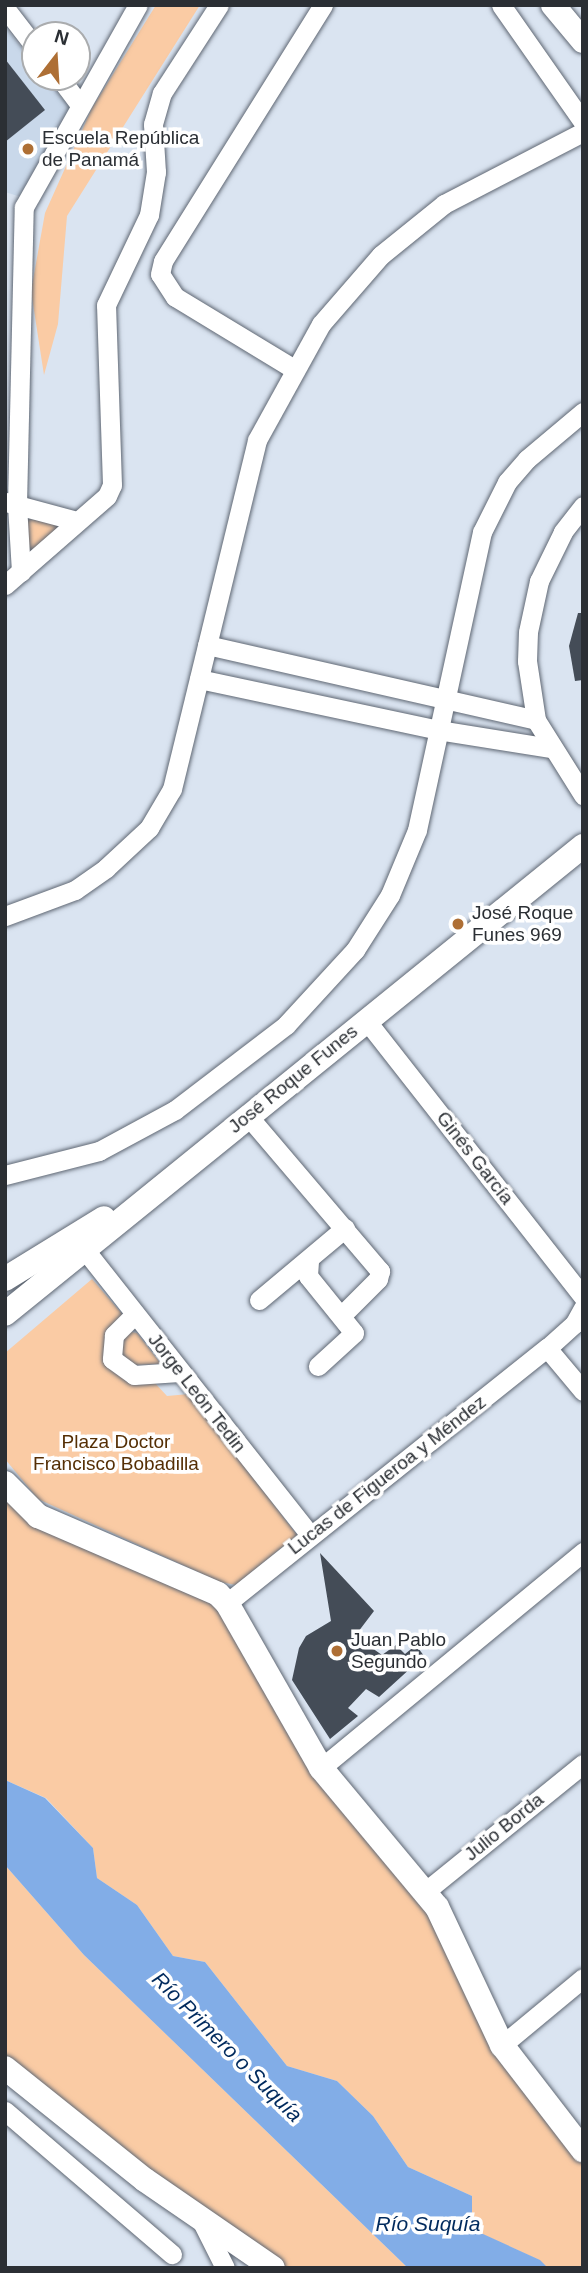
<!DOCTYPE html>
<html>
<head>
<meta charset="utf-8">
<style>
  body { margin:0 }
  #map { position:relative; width:588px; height:2273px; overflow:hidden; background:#dae4f1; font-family:Helvetica,sans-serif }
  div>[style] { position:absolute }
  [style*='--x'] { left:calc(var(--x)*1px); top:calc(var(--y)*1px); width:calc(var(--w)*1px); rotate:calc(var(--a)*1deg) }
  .built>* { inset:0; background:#c9d8ea }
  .green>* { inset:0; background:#facba4 }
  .water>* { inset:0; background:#82ade7 }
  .building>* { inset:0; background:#444c57 }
  .roads { filter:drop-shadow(0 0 2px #5f6773) drop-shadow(0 0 2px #5f6773) }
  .minor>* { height:19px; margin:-9.5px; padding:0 9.5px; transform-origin:9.5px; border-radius:9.5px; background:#fff }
  .major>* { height:24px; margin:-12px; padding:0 12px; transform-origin:12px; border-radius:12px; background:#fff }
  .dots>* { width:19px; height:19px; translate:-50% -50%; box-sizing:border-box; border:4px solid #fff; border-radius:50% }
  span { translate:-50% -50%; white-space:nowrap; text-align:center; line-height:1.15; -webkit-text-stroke:7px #fff; paint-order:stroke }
  .poi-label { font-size:19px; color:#2b2f34 }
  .left { translate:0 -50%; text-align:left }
  .street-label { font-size:19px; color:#2b2f34 }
  .park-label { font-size:19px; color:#552f05 }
  .water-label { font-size:21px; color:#002a5d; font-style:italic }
  .frame { position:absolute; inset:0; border:7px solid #2b2f34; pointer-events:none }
  .north { position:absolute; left:21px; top:21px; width:70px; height:70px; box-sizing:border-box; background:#fff; border:2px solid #aaacae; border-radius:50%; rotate:17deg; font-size:19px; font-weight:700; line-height:28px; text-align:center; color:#2b2f34 }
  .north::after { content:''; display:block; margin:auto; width:24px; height:32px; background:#ae6f35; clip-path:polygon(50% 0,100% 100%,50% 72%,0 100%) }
</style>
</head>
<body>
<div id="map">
  <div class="built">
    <div style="clip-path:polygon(5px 27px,35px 65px,35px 77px,45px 77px,62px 99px,76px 106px,21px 197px,5px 192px)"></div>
  </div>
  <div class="green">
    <div style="clip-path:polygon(156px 5px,200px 5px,67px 216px,58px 324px,44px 375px,31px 291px,45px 213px,92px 108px)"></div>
    <div style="clip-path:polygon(27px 519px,68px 523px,25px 564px)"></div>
    <div style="clip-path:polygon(92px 1279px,124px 1316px,106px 1333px,104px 1355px,153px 1381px,167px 1396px,189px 1394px,297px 1535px,236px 1585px,220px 1582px,38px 1499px,5px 1459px,5px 1353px)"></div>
    <div style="clip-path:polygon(127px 1331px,137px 1333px,161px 1364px,131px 1365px,121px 1359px,118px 1343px)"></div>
    <div style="clip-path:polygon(5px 1483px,25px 1505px,203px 1588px,321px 1768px,426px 1891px,502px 2045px,583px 2150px,583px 2268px,548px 2268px,539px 2260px,471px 2229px,472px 2196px,408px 2167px,373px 2116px,337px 2081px,287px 2066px,205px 1962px,173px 1956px,137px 1905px,97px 1878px,93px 1848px,46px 1798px,5px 1780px)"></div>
    <div style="clip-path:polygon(5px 1865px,84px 1955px,408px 2268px,273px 2268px,5px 2068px)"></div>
  </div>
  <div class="water">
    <div style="clip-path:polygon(5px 1780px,45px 1798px,93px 1848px,97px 1878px,137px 1905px,173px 1956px,205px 1962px,287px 2066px,337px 2081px,373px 2116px,408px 2167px,472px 2196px,472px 2229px,540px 2260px,548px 2268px,408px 2268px,84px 1955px,5px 1865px)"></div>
  </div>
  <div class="building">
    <div style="clip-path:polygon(5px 59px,45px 110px,5px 142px)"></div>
    <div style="clip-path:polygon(578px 613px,583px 613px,583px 680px,575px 681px,569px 646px)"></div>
    <div style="clip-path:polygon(320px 1553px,374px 1611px,355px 1636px,382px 1655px,396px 1645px,405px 1654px,416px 1645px,424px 1656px,379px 1697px,366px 1689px,348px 1708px,358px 1716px,330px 1739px,292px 1680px,299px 1648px,306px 1636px,331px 1621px)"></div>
  </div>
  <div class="roads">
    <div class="minor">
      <div style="--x:501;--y:5;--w:143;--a:55"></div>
      <div style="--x:5;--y:8;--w:49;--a:52.4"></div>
      <div style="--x:59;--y:77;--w:35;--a:53"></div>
      <div style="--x:294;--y:369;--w:139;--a:-148.8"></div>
      <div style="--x:175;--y:297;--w:27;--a:-123"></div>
      <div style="--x:160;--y:274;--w:13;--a:-77"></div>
      <div style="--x:163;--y:261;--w:302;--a:-58"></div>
      <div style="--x:6;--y:502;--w:73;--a:15"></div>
      <div style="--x:583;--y:506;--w:33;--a:128"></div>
      <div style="--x:563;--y:532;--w:55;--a:116.1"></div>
      <div style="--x:539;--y:581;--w:52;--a:102.2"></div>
      <div style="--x:528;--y:632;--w:29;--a:92"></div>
      <div style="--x:527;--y:661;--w:60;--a:81.3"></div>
      <div style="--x:536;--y:720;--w:89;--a:57.9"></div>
      <div style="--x:21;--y:572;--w:67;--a:-93.4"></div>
      <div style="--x:17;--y:505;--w:298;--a:-88.7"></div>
      <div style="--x:24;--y:207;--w:232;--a:-60.6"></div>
      <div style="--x:5;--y:585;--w:135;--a:-41.1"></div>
      <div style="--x:107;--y:496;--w:12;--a:-66"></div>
      <div style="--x:112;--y:485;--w:180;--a:-91.9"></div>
      <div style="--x:106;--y:305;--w:100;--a:-64.5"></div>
      <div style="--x:149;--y:215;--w:44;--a:-80.8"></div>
      <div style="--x:156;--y:172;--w:48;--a:-93.6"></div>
      <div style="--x:153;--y:124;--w:32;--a:-74"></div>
      <div style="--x:162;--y:93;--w:105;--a:-57.1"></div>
      <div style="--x:207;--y:645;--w:337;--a:12.8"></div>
      <div style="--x:199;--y:679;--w:244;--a:12"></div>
      <div style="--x:438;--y:730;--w:113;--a:9.1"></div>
      <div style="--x:5;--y:916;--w:75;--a:-20.4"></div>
      <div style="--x:75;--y:890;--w:38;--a:-35"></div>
      <div style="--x:106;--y:868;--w:59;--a:-42.9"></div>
      <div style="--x:149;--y:828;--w:45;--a:-59.5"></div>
      <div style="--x:172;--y:789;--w:359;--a:-76.3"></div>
      <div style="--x:257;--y:440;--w:132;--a:-61.1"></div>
      <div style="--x:321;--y:324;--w:91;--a:-49"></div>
      <div style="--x:381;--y:255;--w:81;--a:-39"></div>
      <div style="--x:444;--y:204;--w:157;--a:-27.4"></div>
      <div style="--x:366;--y:1020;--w:352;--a:51.9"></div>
      <div style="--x:248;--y:1116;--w:204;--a:49.6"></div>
      <div style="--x:380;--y:1271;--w:8;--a:104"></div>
      <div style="--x:378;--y:1279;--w:52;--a:135"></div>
      <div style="--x:5;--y:1175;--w:97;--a:-14.3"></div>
      <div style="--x:99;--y:1151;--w:86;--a:-28.3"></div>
      <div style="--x:175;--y:1110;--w:140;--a:-37.4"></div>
      <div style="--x:286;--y:1025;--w:102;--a:-47.4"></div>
      <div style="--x:355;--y:950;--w:65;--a:-57.5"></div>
      <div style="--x:390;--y:895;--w:70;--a:-67.4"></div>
      <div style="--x:417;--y:830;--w:305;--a:-77.7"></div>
      <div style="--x:482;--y:532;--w:56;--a:-63.4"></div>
      <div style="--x:507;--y:482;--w:30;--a:-49"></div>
      <div style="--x:527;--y:459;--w:73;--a:-40"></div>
      <div style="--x:85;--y:1250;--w:363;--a:51.7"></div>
      <div style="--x:309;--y:1261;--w:15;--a:94"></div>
      <div style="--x:308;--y:1276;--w:73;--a:51.1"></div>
      <div style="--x:354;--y:1333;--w:49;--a:137.5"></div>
      <div style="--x:259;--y:1300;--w:112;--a:-39.9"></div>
      <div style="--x:583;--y:1308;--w:18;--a:119"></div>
      <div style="--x:574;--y:1324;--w:36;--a:138"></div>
      <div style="--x:547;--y:1348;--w:56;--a:50.1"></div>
      <div style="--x:135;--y:1314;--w:30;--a:135"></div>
      <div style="--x:114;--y:1335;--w:24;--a:95"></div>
      <div style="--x:112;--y:1359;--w:27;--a:36"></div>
      <div style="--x:134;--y:1375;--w:45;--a:-3.8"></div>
      <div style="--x:227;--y:1603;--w:409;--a:-38.6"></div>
      <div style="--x:321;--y:1768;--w:340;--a:-39.5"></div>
      <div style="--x:426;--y:1891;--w:202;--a:-39"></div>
      <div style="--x:502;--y:2045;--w:105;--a:-39.6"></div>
      <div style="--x:5;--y:2111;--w:220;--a:40.6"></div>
      <div style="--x:202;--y:2222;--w:51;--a:63.4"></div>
    </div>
    <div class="major">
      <div style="--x:553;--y:5;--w:47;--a:50.2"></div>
      <div style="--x:5;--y:1279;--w:116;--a:-31.6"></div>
      <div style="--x:5;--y:1314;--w:744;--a:-39"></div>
      <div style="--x:5;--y:1483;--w:47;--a:45"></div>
      <div style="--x:38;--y:1516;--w:196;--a:23.4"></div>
      <div style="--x:218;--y:1594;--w:13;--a:45"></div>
      <div style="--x:227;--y:1603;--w:190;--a:60.3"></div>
      <div style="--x:321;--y:1768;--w:181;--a:50.2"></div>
      <div style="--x:437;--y:1907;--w:153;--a:64.8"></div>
      <div style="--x:502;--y:2045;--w:133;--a:52.4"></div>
      <div style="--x:5;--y:2068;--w:179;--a:38.7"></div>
      <div style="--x:145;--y:2180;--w:155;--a:34.5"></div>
    </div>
  </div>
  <div class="dots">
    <div style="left:28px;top:149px;background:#ae6f35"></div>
    <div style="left:458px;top:924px;background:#ae6f35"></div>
    <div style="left:337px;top:1651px;background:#ae6f35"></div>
  </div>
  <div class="poi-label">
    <span class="left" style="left:42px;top:149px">Escuela República<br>de Panamá</span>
    <span class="left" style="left:472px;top:924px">José Roque<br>Funes 969</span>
    <span class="left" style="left:351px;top:1651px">Juan Pablo<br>Segundo</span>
  </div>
  <div class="street-label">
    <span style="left:293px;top:1079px;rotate:-39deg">José Roque Funes</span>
    <span style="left:475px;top:1158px;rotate:52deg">Ginés García</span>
    <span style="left:197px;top:1393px;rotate:52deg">Jorge León Tedin</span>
    <span style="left:387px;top:1475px;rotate:-38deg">Lucas de Figueroa y Méndez</span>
    <span style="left:504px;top:1827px;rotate:-39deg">Julio Borda</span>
  </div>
  <div class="park-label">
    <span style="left:116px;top:1453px">Plaza Doctor<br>Francisco Bobadilla</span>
  </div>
  <div class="water-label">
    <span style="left:227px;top:2047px;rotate:45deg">Río Primero o Suquía</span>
    <span style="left:428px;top:2224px">Río Suquía</span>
  </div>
  <div class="frame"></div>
  <div class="north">N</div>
</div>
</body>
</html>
